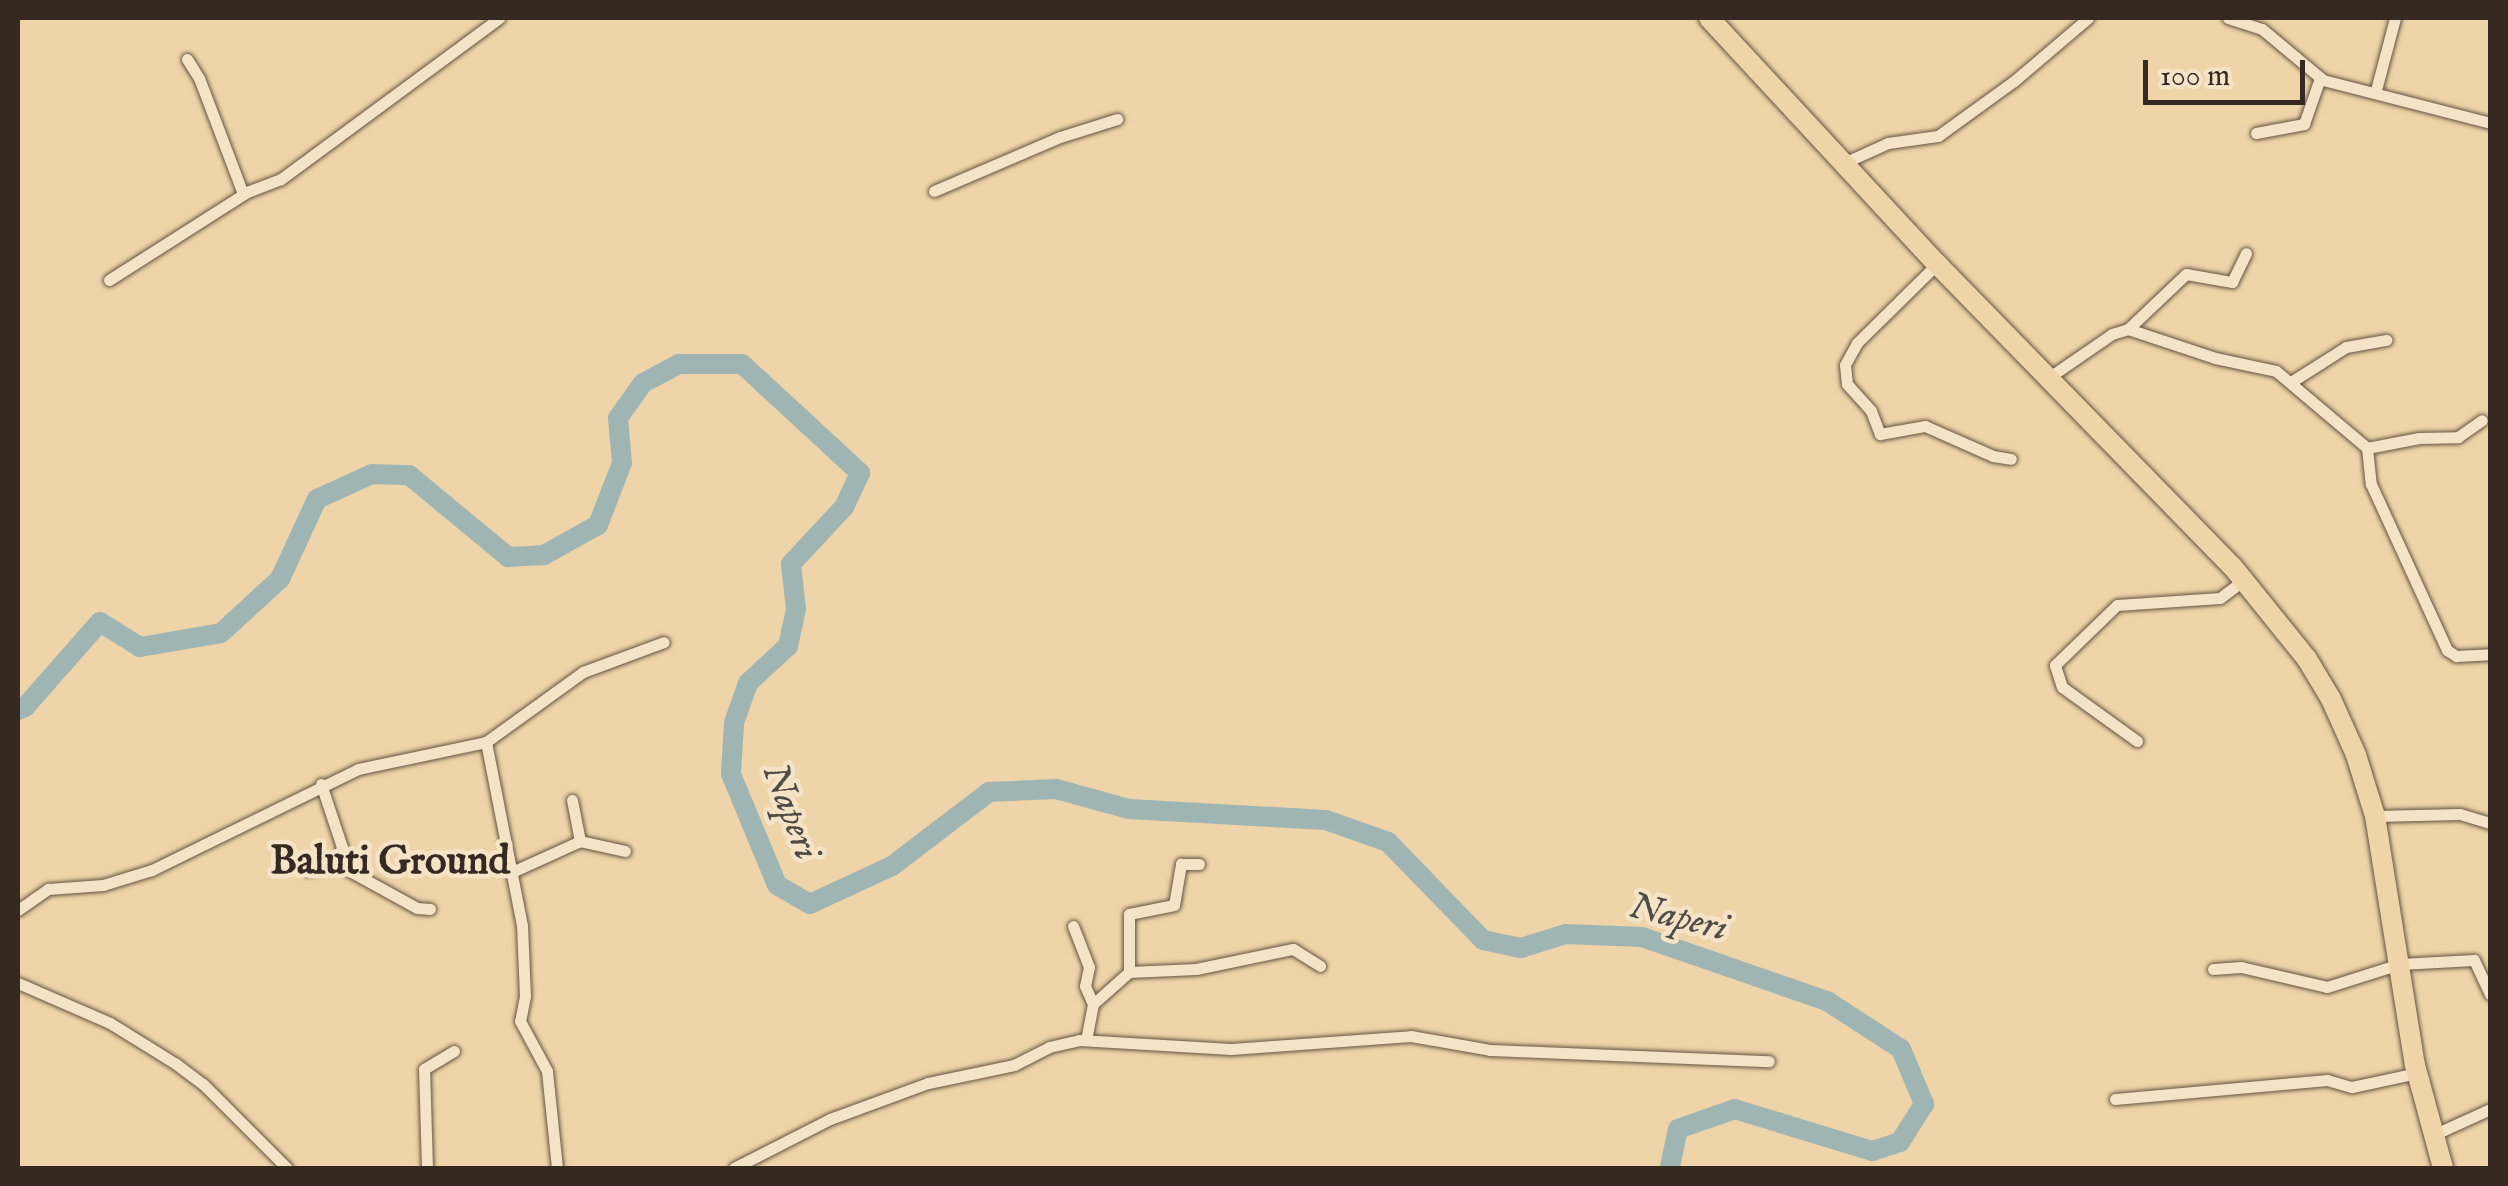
<!DOCTYPE html>
<html>
<head>
<meta charset="utf-8">
<style>
  body { margin:0 }
  #map { position:relative; width:2508px; height:1186px; overflow:hidden; background:#eed4a8; font-family:"IM FELL English",serif }
  div>[style] { position:absolute }
  [style*='--x'] { left:calc(var(--x)*1px); top:calc(var(--y)*1px); width:calc(var(--w)*1px); rotate:calc(var(--a)*1deg) }
  .river>* { height:20px; margin:-10px; padding:0 10px; transform-origin:10px; border-radius:10px; background:#9fb5b4 }
  .roads { filter:drop-shadow(0 0 2px #645443) drop-shadow(0 0 2px #645443) }
  .street>* { height:11px; margin:-5.5px; padding:0 5.5px; transform-origin:5.5px; border-radius:5.5px; background:#f4e3c6 }
  .highway>* { height:20px; margin:-10px; padding:0 10px; transform-origin:10px; border-radius:10px; background:#eed4a8 }
  span { translate:-50% -50%; white-space:nowrap; text-align:center; line-height:1.15; -webkit-text-stroke:9px #f4e3c6; paint-order:stroke }
  .water-label { font-size:38px; color:#504c46; font-style:italic }
  .quarter-label { font-size:40px; color:#362921; font-weight:700 }
  .frame { position:absolute; inset:0; border:20px solid #362921; pointer-events:none }
  .scale { position:absolute; left:2143px; top:60px; width:162px; height:45px; box-sizing:border-box; border:5px solid #362921; border-top:0; padding-left:12px; font-size:30px; line-height:35px; white-space:nowrap; color:#362921; -webkit-text-stroke:8px #f4e3c6; paint-order:stroke }
</style>
</head>
<body>
<div id="map">
  <div class="river">
    <div style="--x:18;--y:710;--w:8;--a:-23"></div>
    <div style="--x:25;--y:707;--w:113;--a:-48.6"></div>
    <div style="--x:100;--y:622;--w:47;--a:32"></div>
    <div style="--x:140;--y:647;--w:82;--a:-9.8"></div>
    <div style="--x:221;--y:633;--w:80;--a:-42.5"></div>
    <div style="--x:280;--y:579;--w:88;--a:-65.2"></div>
    <div style="--x:317;--y:499;--w:60;--a:-24.4"></div>
    <div style="--x:372;--y:474;--w:37;--a:2"></div>
    <div style="--x:409;--y:475;--w:129;--a:39.6"></div>
    <div style="--x:508;--y:557;--w:36;--a:-3"></div>
    <div style="--x:544;--y:555;--w:62;--a:-29.1"></div>
    <div style="--x:598;--y:525;--w:66;--a:-68.8"></div>
    <div style="--x:622;--y:463;--w:45;--a:-95.1"></div>
    <div style="--x:618;--y:418;--w:43;--a:-54.5"></div>
    <div style="--x:643;--y:383;--w:41;--a:-27.8"></div>
    <div style="--x:679;--y:364;--w:63;--a:0"></div>
    <div style="--x:742;--y:364;--w:161;--a:42.7"></div>
    <div style="--x:860;--y:473;--w:38;--a:115"></div>
    <div style="--x:844;--y:507;--w:78;--a:132.9"></div>
    <div style="--x:791;--y:564;--w:45;--a:83.7"></div>
    <div style="--x:796;--y:609;--w:38;--a:102"></div>
    <div style="--x:788;--y:646;--w:54;--a:137.2"></div>
    <div style="--x:748;--y:683;--w:42;--a:109.3"></div>
    <div style="--x:734;--y:723;--w:51;--a:93.4"></div>
    <div style="--x:731;--y:774;--w:120;--a:67.5"></div>
    <div style="--x:777;--y:885;--w:38;--a:30"></div>
    <div style="--x:810;--y:904;--w:90;--a:-24.9"></div>
    <div style="--x:892;--y:866;--w:122;--a:-37.3"></div>
    <div style="--x:989;--y:792;--w:67;--a:-2.6"></div>
    <div style="--x:1056;--y:789;--w:76;--a:15.3"></div>
    <div style="--x:1129;--y:809;--w:197;--a:3.2"></div>
    <div style="--x:1326;--y:820;--w:66;--a:19.5"></div>
    <div style="--x:1388;--y:842;--w:136;--a:45.9"></div>
    <div style="--x:1483;--y:940;--w:39;--a:12"></div>
    <div style="--x:1521;--y:948;--w:47;--a:-17.3"></div>
    <div style="--x:1566;--y:934;--w:76;--a:2.3"></div>
    <div style="--x:1642;--y:937;--w:196;--a:19.1"></div>
    <div style="--x:1827;--y:1001;--w:88;--a:33"></div>
    <div style="--x:1901;--y:1049;--w:60;--a:67.3"></div>
    <div style="--x:1924;--y:1104;--w:45;--a:122.3"></div>
    <div style="--x:1900;--y:1142;--w:29;--a:162"></div>
    <div style="--x:1872;--y:1151;--w:143;--a:-163"></div>
    <div style="--x:1735;--y:1109;--w:60;--a:160.7"></div>
    <div style="--x:1678;--y:1129;--w:40;--a:102"></div>
  </div>
  <div class="roads">
    <div class="street">
      <div style="--x:2228;--y:18;--w:36;--a:18"></div>
      <div style="--x:2262;--y:29;--w:80;--a:39.9"></div>
      <div style="--x:2323;--y:80;--w:172;--a:14.4"></div>
      <div style="--x:187;--y:59;--w:22;--a:58"></div>
      <div style="--x:199;--y:78;--w:124;--a:69.2"></div>
      <div style="--x:2376;--y:90;--w:74;--a:-75.2"></div>
      <div style="--x:2256;--y:133;--w:49;--a:-10.6"></div>
      <div style="--x:2304;--y:124;--w:49;--a:-70.8"></div>
      <div style="--x:1846;--y:162;--w:46;--a:-24.3"></div>
      <div style="--x:1888;--y:143;--w:50;--a:-8"></div>
      <div style="--x:1938;--y:136;--w:94;--a:-35.9"></div>
      <div style="--x:2014;--y:81;--w:97;--a:-40.4"></div>
      <div style="--x:934;--y:191;--w:137;--a:-23.2"></div>
      <div style="--x:1060;--y:137;--w:60;--a:-17.5"></div>
      <div style="--x:1937;--y:264;--w:112;--a:135.4"></div>
      <div style="--x:1857;--y:343;--w:25;--a:119"></div>
      <div style="--x:1845;--y:365;--w:19;--a:84"></div>
      <div style="--x:1847;--y:384;--w:36;--a:48"></div>
      <div style="--x:1871;--y:411;--w:25;--a:69"></div>
      <div style="--x:1880;--y:434;--w:46;--a:-10.1"></div>
      <div style="--x:1925;--y:426;--w:74;--a:23.8"></div>
      <div style="--x:1993;--y:456;--w:18;--a:9"></div>
      <div style="--x:109;--y:280;--w:164;--a:-32.5"></div>
      <div style="--x:247;--y:192;--w:36;--a:-21"></div>
      <div style="--x:281;--y:179;--w:271;--a:-36.4"></div>
      <div style="--x:2128;--y:329;--w:80;--a:-43.5"></div>
      <div style="--x:2186;--y:274;--w:47;--a:9.9"></div>
      <div style="--x:2232;--y:282;--w:32;--a:-64"></div>
      <div style="--x:2051;--y:376;--w:74;--a:-34.5"></div>
      <div style="--x:2112;--y:334;--w:17;--a:-17"></div>
      <div style="--x:2128;--y:329;--w:92;--a:18.4"></div>
      <div style="--x:2215;--y:358;--w:62;--a:12"></div>
      <div style="--x:2276;--y:371;--w:119;--a:40.2"></div>
      <div style="--x:2367;--y:448;--w:53;--a:-10.9"></div>
      <div style="--x:2419;--y:438;--w:39;--a:-1"></div>
      <div style="--x:2458;--y:437;--w:29;--a:-35"></div>
      <div style="--x:2291;--y:382;--w:65;--a:-32.5"></div>
      <div style="--x:2346;--y:347;--w:41;--a:-9.9"></div>
      <div style="--x:2367;--y:448;--w:36;--a:84"></div>
      <div style="--x:2371;--y:484;--w:183;--a:65.4"></div>
      <div style="--x:2447;--y:650;--w:11;--a:34"></div>
      <div style="--x:2456;--y:656;--w:34;--a:-3"></div>
      <div style="--x:2137;--y:741;--w:92;--a:-144.2"></div>
      <div style="--x:2062;--y:687;--w:23;--a:-108"></div>
      <div style="--x:2055;--y:665;--w:86;--a:-44.1"></div>
      <div style="--x:2117;--y:605;--w:103;--a:-3.9"></div>
      <div style="--x:2220;--y:598;--w:30;--a:-37"></div>
      <div style="--x:486;--y:742;--w:187;--a:78.9"></div>
      <div style="--x:522;--y:925;--w:71;--a:87.6"></div>
      <div style="--x:525;--y:996;--w:25;--a:101"></div>
      <div style="--x:520;--y:1021;--w:57;--a:61.6"></div>
      <div style="--x:547;--y:1071;--w:98;--a:84.1"></div>
      <div style="--x:321;--y:784;--w:66;--a:71.6"></div>
      <div style="--x:342;--y:847;--w:18;--a:106"></div>
      <div style="--x:572;--y:800;--w:42;--a:79"></div>
      <div style="--x:2375;--y:816;--w:85;--a:-1.3"></div>
      <div style="--x:2460;--y:814;--w:31;--a:17"></div>
      <div style="--x:337;--y:864;--w:91;--a:28.8"></div>
      <div style="--x:417;--y:908;--w:13;--a:4"></div>
      <div style="--x:306;--y:870;--w:32;--a:-11"></div>
      <div style="--x:512;--y:872;--w:75;--a:-24.5"></div>
      <div style="--x:580;--y:841;--w:46;--a:12.5"></div>
      <div style="--x:18;--y:910;--w:37;--a:-35"></div>
      <div style="--x:48;--y:889;--w:55;--a:-4.2"></div>
      <div style="--x:103;--y:885;--w:51;--a:-17"></div>
      <div style="--x:152;--y:870;--w:229;--a:-26.1"></div>
      <div style="--x:358;--y:769;--w:131;--a:-11.9"></div>
      <div style="--x:486;--y:742;--w:120;--a:-35.8"></div>
      <div style="--x:583;--y:672;--w:86;--a:-20.3"></div>
      <div style="--x:1073;--y:926;--w:44;--a:68.7"></div>
      <div style="--x:1089;--y:967;--w:19;--a:102"></div>
      <div style="--x:1085;--y:986;--w:20;--a:66"></div>
      <div style="--x:2213;--y:969;--w:28;--a:-4"></div>
      <div style="--x:2241;--y:967;--w:88;--a:13.1"></div>
      <div style="--x:2327;--y:987;--w:77;--a:-17.5"></div>
      <div style="--x:2400;--y:964;--w:74;--a:-3.1"></div>
      <div style="--x:2474;--y:960;--w:38;--a:65"></div>
      <div style="--x:1129;--y:972;--w:58;--a:-90"></div>
      <div style="--x:1129;--y:914;--w:46;--a:-11.3"></div>
      <div style="--x:1174;--y:905;--w:42;--a:-80.3"></div>
      <div style="--x:1181;--y:864;--w:18;--a:0"></div>
      <div style="--x:18;--y:983;--w:100;--a:23.5"></div>
      <div style="--x:110;--y:1023;--w:78;--a:31.8"></div>
      <div style="--x:176;--y:1064;--w:34;--a:37"></div>
      <div style="--x:203;--y:1084;--w:119;--a:45"></div>
      <div style="--x:1086;--y:1040;--w:37;--a:-79"></div>
      <div style="--x:1093;--y:1004;--w:48;--a:-41.6"></div>
      <div style="--x:1129;--y:972;--w:67;--a:-2.6"></div>
      <div style="--x:1196;--y:969;--w:99;--a:-11.7"></div>
      <div style="--x:1293;--y:949;--w:32;--a:32"></div>
      <div style="--x:2115;--y:1099;--w:213;--a:-5.1"></div>
      <div style="--x:2327;--y:1080;--w:26;--a:16"></div>
      <div style="--x:2352;--y:1087;--w:66;--a:-12.2"></div>
      <div style="--x:2431;--y:1136;--w:65;--a:-24.6"></div>
      <div style="--x:427;--y:1168;--w:99;--a:-91.7"></div>
      <div style="--x:424;--y:1069;--w:35;--a:-31"></div>
      <div style="--x:734;--y:1168;--w:108;--a:-27"></div>
      <div style="--x:830;--y:1119;--w:104;--a:-20.2"></div>
      <div style="--x:928;--y:1083;--w:88;--a:-11.8"></div>
      <div style="--x:1014;--y:1065;--w:39;--a:-27"></div>
      <div style="--x:1049;--y:1047;--w:31;--a:-13"></div>
      <div style="--x:1079;--y:1040;--w:152;--a:3.4"></div>
      <div style="--x:1231;--y:1049;--w:180;--a:-4.1"></div>
      <div style="--x:1411;--y:1036;--w:80;--a:10"></div>
      <div style="--x:1490;--y:1050;--w:279;--a:2.3"></div>
    </div>
    <div class="highway">
      <div style="--x:1709;--y:18;--w:335;--a:47.2"></div>
      <div style="--x:1937;--y:264;--w:422;--a:45.7"></div>
      <div style="--x:2232;--y:566;--w:119;--a:51.1"></div>
      <div style="--x:2307;--y:659;--w:47;--a:59"></div>
      <div style="--x:2331;--y:699;--w:61;--a:65.9"></div>
      <div style="--x:2356;--y:755;--w:64;--a:72.7"></div>
      <div style="--x:2375;--y:816;--w:252;--a:80.9"></div>
      <div style="--x:2415;--y:1065;--w:107;--a:74.8"></div>
    </div>
  </div>
  <div class="water-label">
    <span style="left:789px;top:812px;rotate:69deg">Naperi</span>
    <span style="left:1678px;top:919px;rotate:14deg">Naperi</span>
  </div>
  <div class="quarter-label">
    <span style="left:390px;top:863px">Baluti Ground</span>
  </div>
  <div class="frame"></div>
  <div class="scale">100 m</div>
</div>
</body>
</html>
